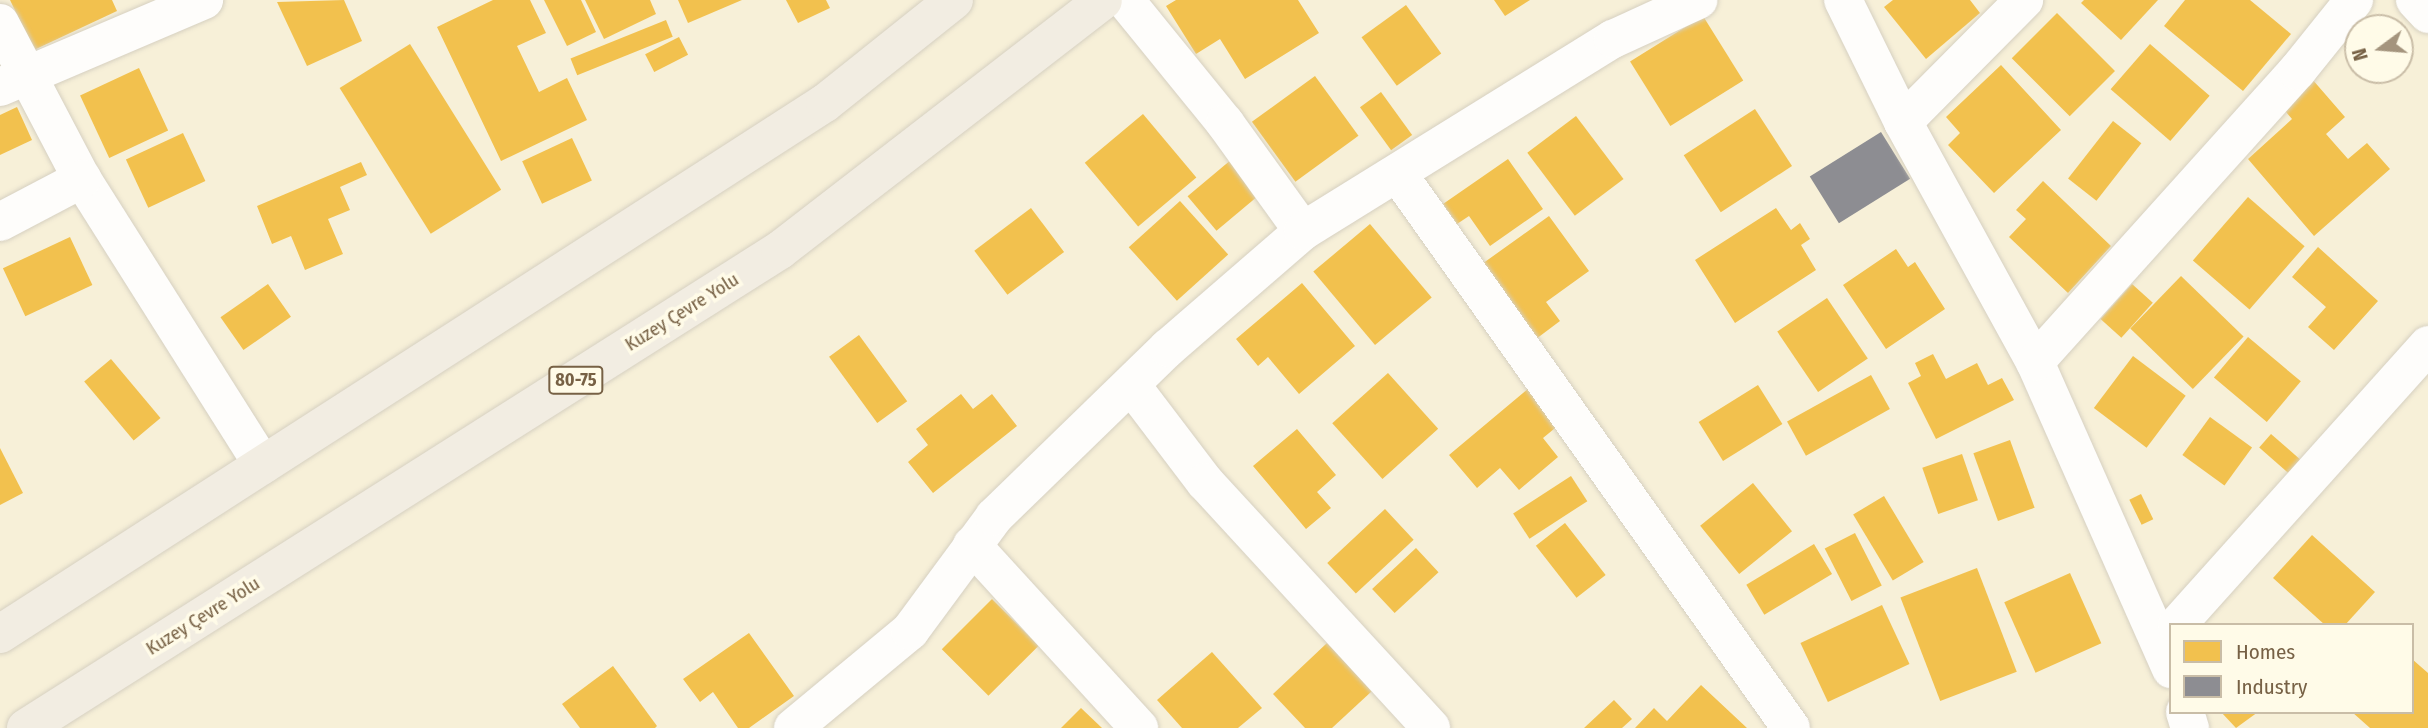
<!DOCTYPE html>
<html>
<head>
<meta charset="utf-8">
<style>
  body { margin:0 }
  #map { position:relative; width:2428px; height:728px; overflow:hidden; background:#f7f4e6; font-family:"Fira Sans Condensed",sans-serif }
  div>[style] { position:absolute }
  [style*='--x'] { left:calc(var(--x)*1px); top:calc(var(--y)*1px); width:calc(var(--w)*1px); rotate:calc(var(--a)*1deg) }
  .residential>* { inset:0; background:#f7f0d8 }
  .homes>* { inset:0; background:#f2c14e; transform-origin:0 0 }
  .industry>* { inset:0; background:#8d8d92; transform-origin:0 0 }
  .roads { filter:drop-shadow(0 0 2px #d6d0c1) drop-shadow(0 0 2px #d6d0c1) }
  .minor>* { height:38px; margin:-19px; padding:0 19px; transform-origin:19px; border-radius:19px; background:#fefdfb }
  .trunk>* { height:38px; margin:-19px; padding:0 19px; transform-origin:19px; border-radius:19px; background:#f2ede2 }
  span { translate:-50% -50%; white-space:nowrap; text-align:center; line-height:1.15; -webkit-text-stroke:7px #fffbe8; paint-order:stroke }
  .shield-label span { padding:2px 5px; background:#fffbe8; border:2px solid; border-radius:5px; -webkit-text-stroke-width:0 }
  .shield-label { font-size:18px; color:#776145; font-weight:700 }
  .street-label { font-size:19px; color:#776145 }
  .legend { position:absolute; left:2169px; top:623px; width:245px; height:91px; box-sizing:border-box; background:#fffbe8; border:2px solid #c9bda7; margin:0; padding:9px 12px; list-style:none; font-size:21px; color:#776145 }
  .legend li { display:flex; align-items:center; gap:14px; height:35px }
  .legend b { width:35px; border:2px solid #c9bda7 }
  .north { position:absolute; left:2344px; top:14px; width:70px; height:70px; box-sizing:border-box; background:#fffbe8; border:2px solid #c9bda7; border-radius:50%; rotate:254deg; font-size:19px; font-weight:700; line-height:28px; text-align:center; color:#776145 }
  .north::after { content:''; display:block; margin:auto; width:24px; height:32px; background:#a4947d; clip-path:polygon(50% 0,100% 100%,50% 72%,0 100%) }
</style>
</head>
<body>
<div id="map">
  <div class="residential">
    <div style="clip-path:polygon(evenodd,0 0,2428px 0,2428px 728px,0 728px,0 0,2358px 28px,2400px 28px,2400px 70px,2358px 70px,2358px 28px,0 0,2171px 625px,2412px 625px,2412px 712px,2171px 712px,2171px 625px)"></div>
  </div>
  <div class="homes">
    <div style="clip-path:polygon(10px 0,112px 0,117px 11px,34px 50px)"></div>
    <div style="clip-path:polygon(344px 0,362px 41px,307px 66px,277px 2px)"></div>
    <div style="clip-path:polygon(493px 0,530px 0,546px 33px,517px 46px,539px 92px,567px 78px,587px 120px,501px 161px,437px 27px)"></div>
    <div style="clip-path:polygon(544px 0,581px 0,596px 32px,567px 46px)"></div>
    <div style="clip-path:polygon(585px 0,650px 0,656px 14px,604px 39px)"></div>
    <div style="clip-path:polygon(678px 0,742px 0,688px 23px)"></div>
    <div style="clip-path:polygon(786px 0,826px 0,830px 8px,798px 23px)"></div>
    <div style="clip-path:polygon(1176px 0,1298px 0,1319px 33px,1245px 79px,1220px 39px,1196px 54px,1166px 6px)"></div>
    <div style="clip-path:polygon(1494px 0,1530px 0,1505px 16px)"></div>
    <div style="clip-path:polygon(1893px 0,1970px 0,1980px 13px,1926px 59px,1884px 7px)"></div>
    <div style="clip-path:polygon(2084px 0,2158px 0,2121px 40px,2081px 3px)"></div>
    <div style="clip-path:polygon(2185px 0,2250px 0,2291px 34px,2243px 91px,2164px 26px)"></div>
    <div style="left:1406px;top:5px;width:60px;height:55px;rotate:54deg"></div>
    <div style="left:2057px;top:13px;width:82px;height:64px;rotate:45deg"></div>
    <div style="left:1703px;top:16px;width:76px;height:86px;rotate:58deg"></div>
    <div style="left:666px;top:20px;width:18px;height:103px;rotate:68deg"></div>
    <div style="left:679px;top:37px;width:20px;height:38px;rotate:63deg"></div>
    <div style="left:410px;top:44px;width:172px;height:83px;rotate:58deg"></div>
    <div style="left:2150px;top:44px;width:79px;height:60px;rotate:41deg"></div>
    <div style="clip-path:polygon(2001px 65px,2061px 130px,1994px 193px,1948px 145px,1960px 133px,1946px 117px)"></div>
    <div style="left:139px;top:68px;width:69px;height:65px;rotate:65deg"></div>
    <div style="left:1315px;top:76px;width:74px;height:78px;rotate:54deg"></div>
    <div style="clip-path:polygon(2312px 79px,2345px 117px,2326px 134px,2348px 159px,2367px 143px,2390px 169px,2314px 236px,2248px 159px,2292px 119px,2281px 106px)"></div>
    <div style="left:1381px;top:92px;width:53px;height:26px;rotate:54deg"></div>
    <div style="clip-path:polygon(17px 107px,32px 140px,0 155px,0 115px)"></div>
    <div style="left:1755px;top:109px;width:68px;height:85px;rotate:57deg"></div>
    <div style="left:1143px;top:114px;width:83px;height:76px;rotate:50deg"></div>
    <div style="left:1576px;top:116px;width:79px;height:61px;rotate:53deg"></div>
    <div style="left:2113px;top:121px;width:36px;height:73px;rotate:38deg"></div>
    <div style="left:183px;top:133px;width:53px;height:63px;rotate:65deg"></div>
    <div style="left:572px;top:138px;width:47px;height:55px;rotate:65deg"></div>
    <div style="left:1232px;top:159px;width:45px;height:58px;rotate:50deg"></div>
    <div style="clip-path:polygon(1508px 159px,1543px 209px,1490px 246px,1469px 216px,1457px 224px,1443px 204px)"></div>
    <div style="clip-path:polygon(361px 162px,367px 175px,340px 187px,350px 210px,328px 219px,343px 254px,305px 270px,291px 236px,272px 244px,257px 206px)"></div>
    <div style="clip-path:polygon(2043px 181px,2111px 246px,2068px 293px,2009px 237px,2026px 219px,2016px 210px)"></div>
    <div style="left:2248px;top:197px;width:75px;height:84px;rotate:41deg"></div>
    <div style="left:1180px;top:201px;width:72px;height:69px;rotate:48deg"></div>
    <div style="left:1031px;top:208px;width:55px;height:71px;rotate:53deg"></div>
    <div style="clip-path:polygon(1776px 208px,1791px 230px,1800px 223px,1810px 239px,1801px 245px,1816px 270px,1735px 323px,1695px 260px)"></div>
    <div style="clip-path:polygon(1549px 216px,1589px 271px,1546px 302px,1560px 321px,1536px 339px,1482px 264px)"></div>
    <div style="left:1370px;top:224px;width:96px;height:74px;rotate:50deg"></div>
    <div style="left:70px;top:237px;width:53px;height:74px;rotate:65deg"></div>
    <div style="clip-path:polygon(2318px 247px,2378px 301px,2334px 350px,2308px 327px,2326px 307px,2292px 277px)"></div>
    <div style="clip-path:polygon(1896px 249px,1908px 267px,1915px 262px,1945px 309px,1886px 349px,1843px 285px)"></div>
    <div style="left:2181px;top:276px;width:87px;height:73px;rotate:44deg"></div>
    <div style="clip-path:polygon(1302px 283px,1355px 346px,1299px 394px,1268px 357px,1258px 366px,1236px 339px)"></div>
    <div style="left:268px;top:284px;width:40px;height:58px;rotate:55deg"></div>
    <div style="left:2132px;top:284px;width:28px;height:47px;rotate:42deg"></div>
    <div style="left:1827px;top:298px;width:73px;height:60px;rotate:56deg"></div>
    <div style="left:859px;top:335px;width:82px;height:37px;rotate:54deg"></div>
    <div style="left:2248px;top:337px;width:69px;height:53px;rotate:40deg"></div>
    <div style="clip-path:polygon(1933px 354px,1946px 379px,1977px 363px,1988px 385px,2002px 378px,2014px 400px,1936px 439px,1908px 383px,1921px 376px,1915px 363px)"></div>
    <div style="left:2133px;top:356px;width:66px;height:65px;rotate:37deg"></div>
    <div style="left:111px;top:359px;width:77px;height:35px;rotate:50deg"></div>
    <div style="left:1388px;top:373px;width:75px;height:75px;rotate:48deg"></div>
    <div style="left:1871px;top:375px;width:39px;height:96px;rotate:61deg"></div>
    <div style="left:1758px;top:385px;width:46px;height:70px;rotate:58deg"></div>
    <div style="clip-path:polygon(1529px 388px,1560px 424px,1543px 438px,1558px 457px,1519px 490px,1500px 468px,1477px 488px,1449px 455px)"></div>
    <div style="clip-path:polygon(961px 394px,973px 409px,992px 394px,1017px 426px,933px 493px,908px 462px,928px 445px,916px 429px)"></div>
    <div style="left:2210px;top:417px;width:52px;height:47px;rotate:36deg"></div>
    <div style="clip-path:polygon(1297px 429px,1336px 475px,1317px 492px,1331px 508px,1306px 529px,1253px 466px)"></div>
    <div style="left:2271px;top:434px;width:41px;height:18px;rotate:41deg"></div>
    <div style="left:2010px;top:440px;width:72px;height:39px;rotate:70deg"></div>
    <div style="clip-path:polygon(0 448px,23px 493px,0 505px)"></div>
    <div style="left:1962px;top:454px;width:49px;height:42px;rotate:71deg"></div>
    <div style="left:1571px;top:476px;width:30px;height:69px;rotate:57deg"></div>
    <div style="left:1753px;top:483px;width:62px;height:68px;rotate:51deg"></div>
    <div style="left:2141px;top:494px;width:28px;height:13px;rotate:64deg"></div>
    <div style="left:1884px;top:496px;width:77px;height:36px;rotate:59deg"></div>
    <div style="left:1385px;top:509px;width:42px;height:79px;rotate:47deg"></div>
    <div style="left:1565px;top:523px;width:66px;height:37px;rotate:52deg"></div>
    <div style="left:1855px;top:533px;width:59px;height:34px;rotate:63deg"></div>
    <div style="clip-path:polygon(2312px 535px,2375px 592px,2345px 625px,2325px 625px,2273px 578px)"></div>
    <div style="left:1814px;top:544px;width:35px;height:79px;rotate:59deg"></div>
    <div style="left:1416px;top:548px;width:33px;height:60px;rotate:47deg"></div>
    <div style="left:1977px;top:568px;width:111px;height:82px;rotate:69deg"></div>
    <div style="left:2070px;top:573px;width:77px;height:72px;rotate:66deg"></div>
    <div style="left:992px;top:599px;width:66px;height:71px;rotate:45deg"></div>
    <div style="left:1882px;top:605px;width:65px;height:90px;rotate:65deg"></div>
    <div style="clip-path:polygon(749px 633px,794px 696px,749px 728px,738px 728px,713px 692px,700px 702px,683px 679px)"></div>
    <div style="clip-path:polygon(1327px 643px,1372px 691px,1332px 728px,1305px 728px,1273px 694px)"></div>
    <div style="clip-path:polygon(1212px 652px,1262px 708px,1238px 728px,1182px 728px,1157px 700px)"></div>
    <div style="clip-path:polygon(2412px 659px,2428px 673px,2428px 728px,2370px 728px,2352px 712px,2412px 712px)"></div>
    <div style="clip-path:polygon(613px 666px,657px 726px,655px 728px,580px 728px,562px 704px)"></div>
    <div style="clip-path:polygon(1701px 685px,1747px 728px,1635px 728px,1654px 708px,1667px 721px)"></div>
    <div style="clip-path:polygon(1614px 700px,1632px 719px,1622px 728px,1584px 728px)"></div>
    <div style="clip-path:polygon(1081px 708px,1102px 728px,1061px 728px)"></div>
    <div style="clip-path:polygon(2221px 712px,2258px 712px,2236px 728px)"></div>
  </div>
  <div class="industry">
    <div style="left:1881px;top:132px;width:55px;height:84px;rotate:58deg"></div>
  </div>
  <div class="roads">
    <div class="minor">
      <div style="--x:1125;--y:0;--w:159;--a:50.9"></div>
      <div style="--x:1225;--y:123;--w:133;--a:54.2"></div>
      <div style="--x:1843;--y:0;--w:136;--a:63.8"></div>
      <div style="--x:1903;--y:122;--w:274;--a:61.2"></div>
      <div style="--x:2035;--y:362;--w:336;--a:66.1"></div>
      <div style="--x:2415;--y:0;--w:19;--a:47"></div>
      <div style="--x:0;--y:23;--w:176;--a:62.3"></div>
      <div style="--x:82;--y:179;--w:338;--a:57.7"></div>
      <div style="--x:0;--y:87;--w:222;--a:-23.1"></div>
      <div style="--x:1903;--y:122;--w:172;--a:-45.2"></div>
      <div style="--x:1398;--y:174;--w:679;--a:54.65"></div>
      <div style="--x:0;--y:222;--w:93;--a:-27.7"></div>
      <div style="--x:2035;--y:362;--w:392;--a:-48"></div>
      <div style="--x:2297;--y:71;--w:91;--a:-51.2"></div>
      <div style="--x:1132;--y:386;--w:121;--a:52.8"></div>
      <div style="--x:1205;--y:482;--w:334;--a:47.4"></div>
      <div style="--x:972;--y:545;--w:248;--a:47.6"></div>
      <div style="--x:2177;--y:625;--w:376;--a:-48.1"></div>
      <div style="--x:2185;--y:712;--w:17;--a:73"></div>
      <div style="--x:793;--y:728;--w:152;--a:-39.7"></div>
      <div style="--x:910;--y:631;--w:142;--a:-53.6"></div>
      <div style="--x:994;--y:517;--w:243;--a:-44.2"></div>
      <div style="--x:1168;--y:348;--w:179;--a:-40.9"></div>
      <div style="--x:1303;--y:231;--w:365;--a:-31.8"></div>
      <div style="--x:1613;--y:39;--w:94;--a:-24.6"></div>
    </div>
    <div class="trunk">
      <div style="--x:0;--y:634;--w:981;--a:-32.77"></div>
      <div style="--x:825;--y:103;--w:165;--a:-38.6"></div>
      <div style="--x:26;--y:728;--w:893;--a:-32.37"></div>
      <div style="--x:780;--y:250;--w:408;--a:-37.7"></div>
    </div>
  </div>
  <div class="shield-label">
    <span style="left:576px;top:380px">80-75</span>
  </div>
  <div class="street-label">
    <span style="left:682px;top:312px;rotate:-32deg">Kuzey Çevre Yolu</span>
    <span style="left:203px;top:616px;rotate:-32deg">Kuzey Çevre Yolu</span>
  </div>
  <ul class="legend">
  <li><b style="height:19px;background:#f2c14e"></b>Homes</li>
  <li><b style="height:19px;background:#8d8d92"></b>Industry</li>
  </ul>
  <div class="north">N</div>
</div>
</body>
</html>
